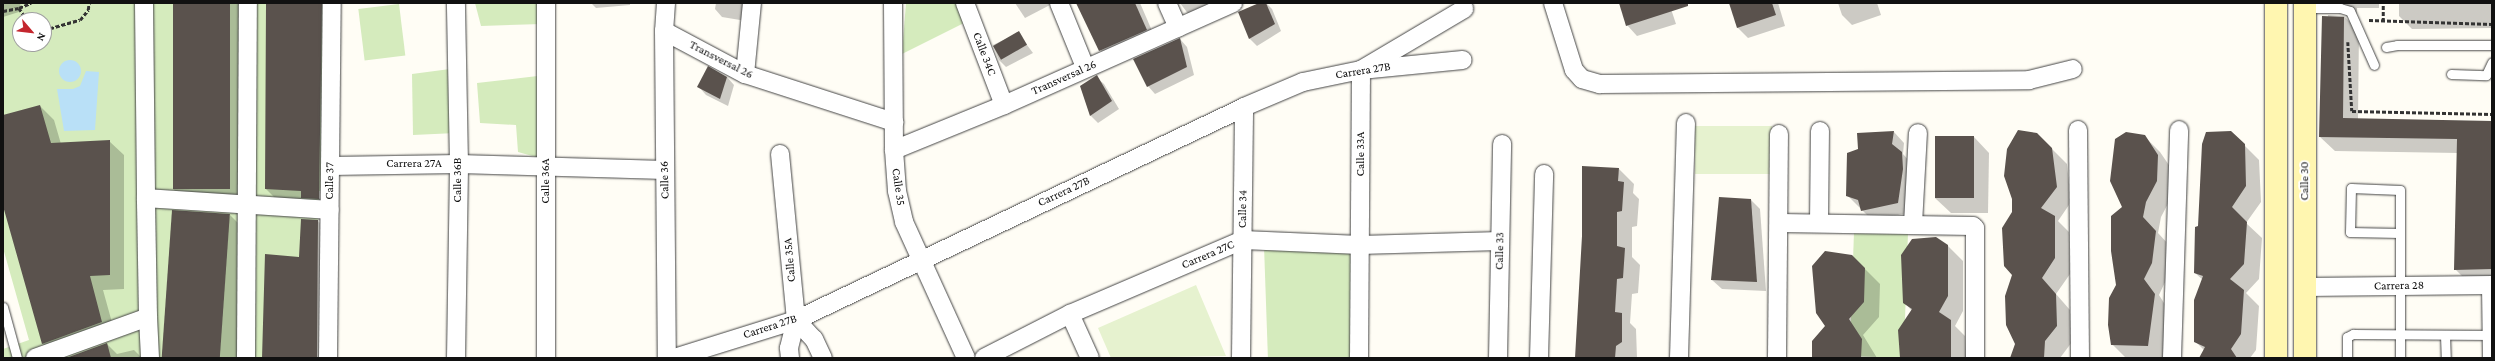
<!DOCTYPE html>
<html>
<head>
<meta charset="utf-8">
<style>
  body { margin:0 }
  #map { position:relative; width:2495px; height:361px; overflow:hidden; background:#fffdf5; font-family:"Crimson Pro",serif }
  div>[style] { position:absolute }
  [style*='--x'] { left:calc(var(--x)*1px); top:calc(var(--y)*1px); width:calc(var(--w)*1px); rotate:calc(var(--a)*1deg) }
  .green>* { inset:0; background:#d5ebbd; transform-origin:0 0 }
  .pitch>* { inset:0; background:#e6f2cf; transform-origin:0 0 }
  .water>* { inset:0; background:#b9e0f7 }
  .round { border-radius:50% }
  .shadow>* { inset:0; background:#0003 }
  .building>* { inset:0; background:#5a524d; transform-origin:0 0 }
  .path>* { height:2.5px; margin-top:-1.25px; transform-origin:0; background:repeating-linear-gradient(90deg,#333 0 4px,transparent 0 6px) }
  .roads { filter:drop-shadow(0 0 1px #444) drop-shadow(0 0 1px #444) }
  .service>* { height:9px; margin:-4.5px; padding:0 4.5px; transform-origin:4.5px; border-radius:4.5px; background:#fff }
  .minor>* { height:18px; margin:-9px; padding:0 9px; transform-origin:9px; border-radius:9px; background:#fff }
  .secondary>* { height:22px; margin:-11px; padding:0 11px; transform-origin:11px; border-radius:11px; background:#fff6b0 }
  span { translate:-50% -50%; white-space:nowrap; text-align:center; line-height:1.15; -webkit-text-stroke:4px #fff; paint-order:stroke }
  .street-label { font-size:12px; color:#111 }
  .frame { position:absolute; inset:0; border:4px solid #111; pointer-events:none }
  .north { position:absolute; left:12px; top:12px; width:40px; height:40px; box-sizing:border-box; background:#fff; border:1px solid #a0a0a0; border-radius:50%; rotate:118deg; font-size:11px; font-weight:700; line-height:16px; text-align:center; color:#111 }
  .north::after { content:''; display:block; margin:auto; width:14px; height:18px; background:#c4262e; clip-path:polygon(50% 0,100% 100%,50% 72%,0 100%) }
</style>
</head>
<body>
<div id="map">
  <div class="green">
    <div style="clip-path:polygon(evenodd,3px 3px,323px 3px,322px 191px,319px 191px,317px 253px,317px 358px,3px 358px,3px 349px,29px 340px,3px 248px,3px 3px,20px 20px,44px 20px,44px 44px,20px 44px,20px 20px)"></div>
    <div style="clip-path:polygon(475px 3px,541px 3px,542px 24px,481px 26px)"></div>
    <div style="clip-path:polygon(906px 3px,957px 3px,964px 23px,902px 54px)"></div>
    <div style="left:399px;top:4px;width:52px;height:41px;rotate:83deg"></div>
    <div style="clip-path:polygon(450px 69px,456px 133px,413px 135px,412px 74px)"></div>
    <div style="clip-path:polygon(546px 75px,547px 160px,518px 152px,516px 125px,480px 123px,477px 83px)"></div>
    <div style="left:1908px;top:233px;width:125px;height:54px;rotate:92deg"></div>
    <div style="left:1357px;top:244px;width:114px;height:93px;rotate:88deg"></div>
  </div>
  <div class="pitch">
    <div style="left:1695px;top:126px;width:77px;height:48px"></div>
    <div style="clip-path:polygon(1196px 285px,1226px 356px,1111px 358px,1098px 328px)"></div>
  </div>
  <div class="water">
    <div class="round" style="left:59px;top:60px;width:22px;height:22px"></div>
    <div style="clip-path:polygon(86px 71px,99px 72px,95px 130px,64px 131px,57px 89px,73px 89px,80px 86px)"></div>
  </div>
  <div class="shadow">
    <div style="clip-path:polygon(3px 3px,20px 3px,22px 11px,3px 17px)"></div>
    <div style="clip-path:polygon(174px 3px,245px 3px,245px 208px,188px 204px,173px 189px)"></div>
    <div style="clip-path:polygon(267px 3px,336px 3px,333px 213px,281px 204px,266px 189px)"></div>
    <div style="clip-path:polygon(591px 3px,630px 3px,630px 5px,596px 8px)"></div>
    <div style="clip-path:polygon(716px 3px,746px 3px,746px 21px,722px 17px,715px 9px)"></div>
    <div style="clip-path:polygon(1015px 3px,1049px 3px,1050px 5px,1025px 18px)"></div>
    <div style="clip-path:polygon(1077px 3px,1140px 3px,1156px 40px,1110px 61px,1100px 50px)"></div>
    <div style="clip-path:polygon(1180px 3px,1222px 3px,1192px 19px)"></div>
    <div style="clip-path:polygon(1262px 3px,1266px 3px,1272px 9px,1281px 31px,1257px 46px,1250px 39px,1240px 12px)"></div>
    <div style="clip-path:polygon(1620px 3px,1669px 3px,1676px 24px,1637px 36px,1627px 25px)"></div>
    <div style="clip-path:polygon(1730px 3px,1778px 3px,1785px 26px,1748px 38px,1738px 28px)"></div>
    <div style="clip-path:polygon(1838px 3px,1877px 3px,1881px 15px,1852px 25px,1842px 15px)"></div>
    <div style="clip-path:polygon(2330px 3px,2379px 3px,2379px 8px,2357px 8px,2357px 15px,2342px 14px)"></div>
    <div style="clip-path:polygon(2399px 3px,2492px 3px,2492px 28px,2412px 29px,2399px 16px)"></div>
    <div style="clip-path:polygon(2328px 15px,2344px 16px,2359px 31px,2358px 119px,2492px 122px,2492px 283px,2470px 284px,2455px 269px,2458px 153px,2335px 151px,2320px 137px)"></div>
    <div style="clip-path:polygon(1018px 33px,1033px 53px,1006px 67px,999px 60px,993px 45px)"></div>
    <div style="clip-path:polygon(1180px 39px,1187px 47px,1194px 75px,1155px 94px,1148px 86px)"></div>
    <div style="clip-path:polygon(727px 77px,734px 85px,728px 106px,706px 95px,699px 87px)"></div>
    <div style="clip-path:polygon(1096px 77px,1104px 84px,1119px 109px,1098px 123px,1091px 116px,1081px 86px)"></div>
    <div style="clip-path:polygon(40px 106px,54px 120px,61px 144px,109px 141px,124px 155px,124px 289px,103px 290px,116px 337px,58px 358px,43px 344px,3px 202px,3px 116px)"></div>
    <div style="clip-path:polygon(1894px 132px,1904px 143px,1903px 154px,1912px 164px,1908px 213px,1872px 220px,1847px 195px,1859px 150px)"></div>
    <div style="clip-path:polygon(2231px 132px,2259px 160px,2261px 202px,2246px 223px,2262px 238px,2259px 279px,2246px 293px,2259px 306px,2256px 350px,2250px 358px,2200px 358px,2204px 350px,2195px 341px,2203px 280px,2195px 273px,2199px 227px)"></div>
    <div style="clip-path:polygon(2037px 134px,2067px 164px,2071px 202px,2058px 221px,2069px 232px,2070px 274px,2056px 294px,2070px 310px,2072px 342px,2060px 358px,2011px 358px,2016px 344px,2013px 275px,2013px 212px)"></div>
    <div style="clip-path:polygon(2144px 136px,2160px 152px,2173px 171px,2172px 196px,2161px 217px,2158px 233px,2171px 247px,2167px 278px,2159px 295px,2169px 311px,2163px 358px,2126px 358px,2112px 344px,2123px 207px)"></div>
    <div style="clip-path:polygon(1974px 137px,1989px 153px,1988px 213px,1951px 213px,1935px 198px)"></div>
    <div style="clip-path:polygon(1619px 169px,1634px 184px,1633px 193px,1639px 199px,1637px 226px,1632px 227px,1632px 257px,1640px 265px,1638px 293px,1632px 294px,1630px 323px,1636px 329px,1637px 358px,1576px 358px)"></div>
    <div style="clip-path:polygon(1751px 200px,1760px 209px,1766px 291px,1722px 289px,1712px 280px)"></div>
    <div style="clip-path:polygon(230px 215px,245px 230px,244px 358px,172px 358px)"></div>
    <div style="clip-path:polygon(318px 221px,332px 235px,331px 358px,263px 358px,300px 258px)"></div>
    <div style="clip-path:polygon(1948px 246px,1963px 261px,1963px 311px,1955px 326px,1965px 336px,1966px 358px,1901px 358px,1912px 311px,1904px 302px)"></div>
    <div style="clip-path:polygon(1852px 256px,1880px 284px,1879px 317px,1863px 335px,1877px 358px,1813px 358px)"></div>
    <div style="clip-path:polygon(107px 344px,117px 354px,134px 350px,142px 358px,69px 358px)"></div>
  </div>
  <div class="building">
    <div style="left:173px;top:3px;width:57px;height:186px"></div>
    <div style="clip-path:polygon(266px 3px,322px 3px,319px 199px,301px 198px,301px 191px,265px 189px)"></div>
    <div style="clip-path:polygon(1076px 3px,1135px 3px,1147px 30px,1099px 51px)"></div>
    <div style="clip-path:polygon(1259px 3px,1266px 3px,1275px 24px,1249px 39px,1238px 12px)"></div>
    <div style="clip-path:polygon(1619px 3px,1688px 3px,1688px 6px,1626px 26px)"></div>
    <div style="clip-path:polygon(1729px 3px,1772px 3px,1776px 15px,1737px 28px)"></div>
    <div style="clip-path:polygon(2322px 16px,2344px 17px,2343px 118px,2492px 121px,2492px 269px,2454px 270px,2457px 139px,2319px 137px)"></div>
    <div style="left:1019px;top:31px;width:16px;height:30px;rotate:60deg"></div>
    <div style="clip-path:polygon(1180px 38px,1187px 67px,1147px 87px,1133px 59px)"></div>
    <div style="clip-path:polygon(708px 66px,727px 77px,720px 99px,697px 87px)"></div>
    <div style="clip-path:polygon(1097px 75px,1112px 101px,1090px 116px,1080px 86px)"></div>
    <div style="clip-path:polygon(40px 105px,51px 143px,110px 140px,110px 275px,90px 276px,102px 322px,42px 344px,3px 206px,3px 115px)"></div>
    <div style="clip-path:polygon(2018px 130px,2037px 133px,2052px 148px,2057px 187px,2041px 208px,2055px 216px,2055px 258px,2042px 278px,2056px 294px,2057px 326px,2045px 341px,2044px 358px,2010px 358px,2015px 344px,2006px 325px,2005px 296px,2012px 275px,2004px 266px,2002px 228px,2012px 212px,2012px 199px,2004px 176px,2007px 149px)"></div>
    <div style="clip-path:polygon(1894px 131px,1892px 144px,1902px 152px,1903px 169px,1898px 203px,1861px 211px,1858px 200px,1846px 196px,1847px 153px,1858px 149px,1857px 133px)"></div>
    <div style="clip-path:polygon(2231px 131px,2245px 144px,2246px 186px,2232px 207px,2247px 222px,2244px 264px,2230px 279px,2244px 290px,2241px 334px,2231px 349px,2237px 358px,2199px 358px,2205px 347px,2194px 342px,2194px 300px,2203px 276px,2194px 273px,2195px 227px,2198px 226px,2202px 144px,2206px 132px)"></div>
    <div style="clip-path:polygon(2126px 132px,2145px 135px,2158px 155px,2157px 181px,2146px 202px,2143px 217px,2156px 231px,2152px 263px,2144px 279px,2155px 294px,2148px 346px,2111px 345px,2108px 325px,2109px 298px,2116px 285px,2111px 251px,2111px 216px,2122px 207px,2110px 181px,2115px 139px)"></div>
    <div style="left:1935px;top:136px;width:39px;height:62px"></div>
    <div style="clip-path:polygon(1582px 166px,1619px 168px,1618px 181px,1624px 182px,1622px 211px,1617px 212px,1617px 246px,1625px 248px,1623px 278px,1617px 279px,1615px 312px,1622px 313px,1622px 342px,1616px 346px,1615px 358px,1575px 358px,1582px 236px)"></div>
    <div style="clip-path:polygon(1719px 197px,1751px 199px,1757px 282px,1711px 280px)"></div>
    <div style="left:172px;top:210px;width:58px;height:148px;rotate:4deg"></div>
    <div style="clip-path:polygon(301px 219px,318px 220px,317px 358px,262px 358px,265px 254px,299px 257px)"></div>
    <div style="clip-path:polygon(1936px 237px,1948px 245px,1948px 296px,1939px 312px,1951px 320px,1951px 358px,1900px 358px,1898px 330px,1912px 309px,1903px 303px,1901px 255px,1912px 239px)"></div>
    <div style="clip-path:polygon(1825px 251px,1852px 255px,1865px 268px,1864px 302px,1849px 319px,1862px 339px,1861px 358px,1812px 358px,1812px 341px,1825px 326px,1816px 313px,1812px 266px)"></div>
    <div style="clip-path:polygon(107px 343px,111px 358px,66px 358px)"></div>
  </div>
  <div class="path">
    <div style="--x:19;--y:8;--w:13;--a:-23"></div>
    <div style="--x:3;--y:11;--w:16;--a:-11"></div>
    <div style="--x:19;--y:8;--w:14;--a:56"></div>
    <div style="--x:2369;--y:20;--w:123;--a:1.9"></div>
    <div style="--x:2383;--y:22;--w:19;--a:-90"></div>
    <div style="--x:44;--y:30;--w:37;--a:-16"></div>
    <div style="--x:80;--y:20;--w:13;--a:-51"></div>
    <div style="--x:88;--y:10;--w:7;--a:-82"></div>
    <div style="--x:2348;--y:42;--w:69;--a:86.7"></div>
    <div style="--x:2352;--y:111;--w:140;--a:1.2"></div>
  </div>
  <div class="roads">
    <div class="service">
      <div style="--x:2305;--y:8;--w:35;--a:0"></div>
      <div style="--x:2340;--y:8;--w:10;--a:17"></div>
      <div style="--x:2350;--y:11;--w:59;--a:66"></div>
      <div style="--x:2386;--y:47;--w:11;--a:-10"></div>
      <div style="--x:2397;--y:45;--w:95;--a:0"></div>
      <div style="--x:2451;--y:74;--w:35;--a:2"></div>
      <div style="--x:2486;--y:75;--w:14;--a:-65"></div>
      <div style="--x:2400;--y:233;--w:50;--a:-178.9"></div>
      <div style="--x:2350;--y:232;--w:44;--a:-88.7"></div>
      <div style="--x:2351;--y:188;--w:49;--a:2.3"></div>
      <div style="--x:2400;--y:190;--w:168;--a:90"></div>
      <div style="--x:2486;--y:285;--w:73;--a:89.2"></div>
      <div style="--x:3;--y:307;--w:53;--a:74.6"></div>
      <div style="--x:2445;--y:335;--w:23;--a:88"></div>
      <div style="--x:2347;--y:358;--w:21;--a:-90"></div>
      <div style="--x:2347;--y:337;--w:7;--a:-27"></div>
      <div style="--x:2353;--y:334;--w:139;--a:0.4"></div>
    </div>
    <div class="minor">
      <div style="--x:144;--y:3;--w:195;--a:89.4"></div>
      <div style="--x:546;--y:3;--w:355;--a:90"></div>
      <div style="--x:666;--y:3;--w:28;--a:94"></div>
      <div style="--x:664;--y:31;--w:327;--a:89.5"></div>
      <div style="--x:893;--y:3;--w:147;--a:89.6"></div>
      <div style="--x:894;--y:150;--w:41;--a:85.8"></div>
      <div style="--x:897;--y:191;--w:32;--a:77"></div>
      <div style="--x:904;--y:222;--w:149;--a:65.5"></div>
      <div style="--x:965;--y:3;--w:109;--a:69.1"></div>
      <div style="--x:1059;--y:3;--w:69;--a:67.9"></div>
      <div style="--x:1167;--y:3;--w:27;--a:66"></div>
      <div style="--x:1553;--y:3;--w:70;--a:72.6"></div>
      <div style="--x:1574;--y:70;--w:12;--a:48"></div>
      <div style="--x:1582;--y:79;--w:19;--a:16"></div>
      <div style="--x:1600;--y:84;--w:429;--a:-0.5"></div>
      <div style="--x:2029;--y:80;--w:45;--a:-14"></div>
      <div style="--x:664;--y:31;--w:92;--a:28"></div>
      <div style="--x:745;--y:74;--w:157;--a:17.9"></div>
      <div style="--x:745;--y:74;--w:71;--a:-84.4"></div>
      <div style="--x:2078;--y:130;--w:228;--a:89.5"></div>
      <div style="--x:894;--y:150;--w:119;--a:-22.2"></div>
      <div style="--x:1004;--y:105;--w:251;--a:-24"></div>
      <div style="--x:780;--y:154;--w:167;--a:84.5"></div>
      <div style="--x:796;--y:320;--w:26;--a:47"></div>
      <div style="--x:814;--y:339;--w:21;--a:65"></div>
      <div style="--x:331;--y:166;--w:128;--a:-0.9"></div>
      <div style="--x:459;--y:164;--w:206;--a:1.7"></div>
      <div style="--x:1780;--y:223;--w:193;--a:0.9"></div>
      <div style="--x:1973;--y:226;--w:3;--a:45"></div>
      <div style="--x:1975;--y:228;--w:130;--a:90"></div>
      <div style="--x:1819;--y:223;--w:92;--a:-89.4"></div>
      <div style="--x:1913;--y:224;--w:91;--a:-86.9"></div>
      <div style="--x:2306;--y:287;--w:186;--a:-0.6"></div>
      <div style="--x:1070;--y:314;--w:48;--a:65.6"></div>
      <div style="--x:148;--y:317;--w:41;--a:87.2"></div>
      <div style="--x:35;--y:358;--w:120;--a:-19.9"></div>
      <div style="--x:148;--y:317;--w:119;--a:-91"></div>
      <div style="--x:146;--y:198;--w:184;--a:3.7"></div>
      <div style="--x:246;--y:358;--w:355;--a:-89.7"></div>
      <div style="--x:328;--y:358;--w:355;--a:-89.4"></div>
      <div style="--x:456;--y:358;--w:194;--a:-89.1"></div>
      <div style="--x:459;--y:164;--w:161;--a:-91.1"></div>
      <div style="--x:674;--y:358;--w:128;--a:-17.3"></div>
      <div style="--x:796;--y:320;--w:496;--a:-25.4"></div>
      <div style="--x:1244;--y:107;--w:64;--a:-23"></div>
      <div style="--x:1303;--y:82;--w:59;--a:-11.7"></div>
      <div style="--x:1361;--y:70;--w:102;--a:-5.6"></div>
      <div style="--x:790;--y:358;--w:10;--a:-96"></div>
      <div style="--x:789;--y:348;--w:29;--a:-76"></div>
      <div style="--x:984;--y:358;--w:97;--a:-27.1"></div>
      <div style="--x:1070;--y:314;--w:188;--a:-23.2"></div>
      <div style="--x:1243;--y:240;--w:117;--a:2.4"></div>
      <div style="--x:1360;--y:245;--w:140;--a:-1.6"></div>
      <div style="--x:1241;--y:358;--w:251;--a:-89.3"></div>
      <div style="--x:1359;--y:358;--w:288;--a:-89.6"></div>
      <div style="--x:1361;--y:70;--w:120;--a:-30.6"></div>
      <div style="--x:1498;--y:358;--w:214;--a:-88.9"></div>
      <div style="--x:1539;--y:358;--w:184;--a:-88.4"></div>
      <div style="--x:1679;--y:358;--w:235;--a:-88.3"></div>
      <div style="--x:1777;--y:358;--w:224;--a:-89.5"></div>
      <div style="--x:2172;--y:358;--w:228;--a:-88.2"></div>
    </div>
    <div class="secondary">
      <div style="--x:2305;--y:3;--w:355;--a:90"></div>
      <div style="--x:2276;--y:358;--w:355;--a:-90"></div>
    </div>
  </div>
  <div class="street-label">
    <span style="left:984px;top:54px;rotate:69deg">Calle 34C</span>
    <span style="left:721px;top:60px;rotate:27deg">Transversal 26</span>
    <span style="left:1363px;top:71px;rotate:-9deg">Carrera 27B</span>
    <span style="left:1064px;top:78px;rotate:-24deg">Transversal 26</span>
    <span style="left:1361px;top:154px;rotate:-90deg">Calle 33A</span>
    <span style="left:414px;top:164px">Carrera 27A</span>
    <span style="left:458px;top:180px;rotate:-90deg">Calle 36B</span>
    <span style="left:665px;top:180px;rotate:-91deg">Calle 36</span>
    <span style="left:330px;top:181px;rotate:-89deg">Calle 37</span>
    <span style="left:546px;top:181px;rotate:-90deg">Calle 36A</span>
    <span style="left:2305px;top:181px;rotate:-90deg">Calle 30</span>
    <span style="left:898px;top:187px;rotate:82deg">Calle 35</span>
    <span style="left:1064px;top:192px;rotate:-25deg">Carrera 27B</span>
    <span style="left:1243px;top:209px;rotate:-89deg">Calle 34</span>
    <span style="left:1500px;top:251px;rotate:-89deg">Calle 33</span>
    <span style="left:1208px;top:255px;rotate:-23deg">Carrera 27C</span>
    <span style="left:790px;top:260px;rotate:-95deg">Calle 35A</span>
    <span style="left:2399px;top:286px;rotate:-1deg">Carrera 28</span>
    <span style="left:770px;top:327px;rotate:-18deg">Carrera 27B</span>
  </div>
  <div class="frame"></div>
  <div class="north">N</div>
</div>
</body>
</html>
